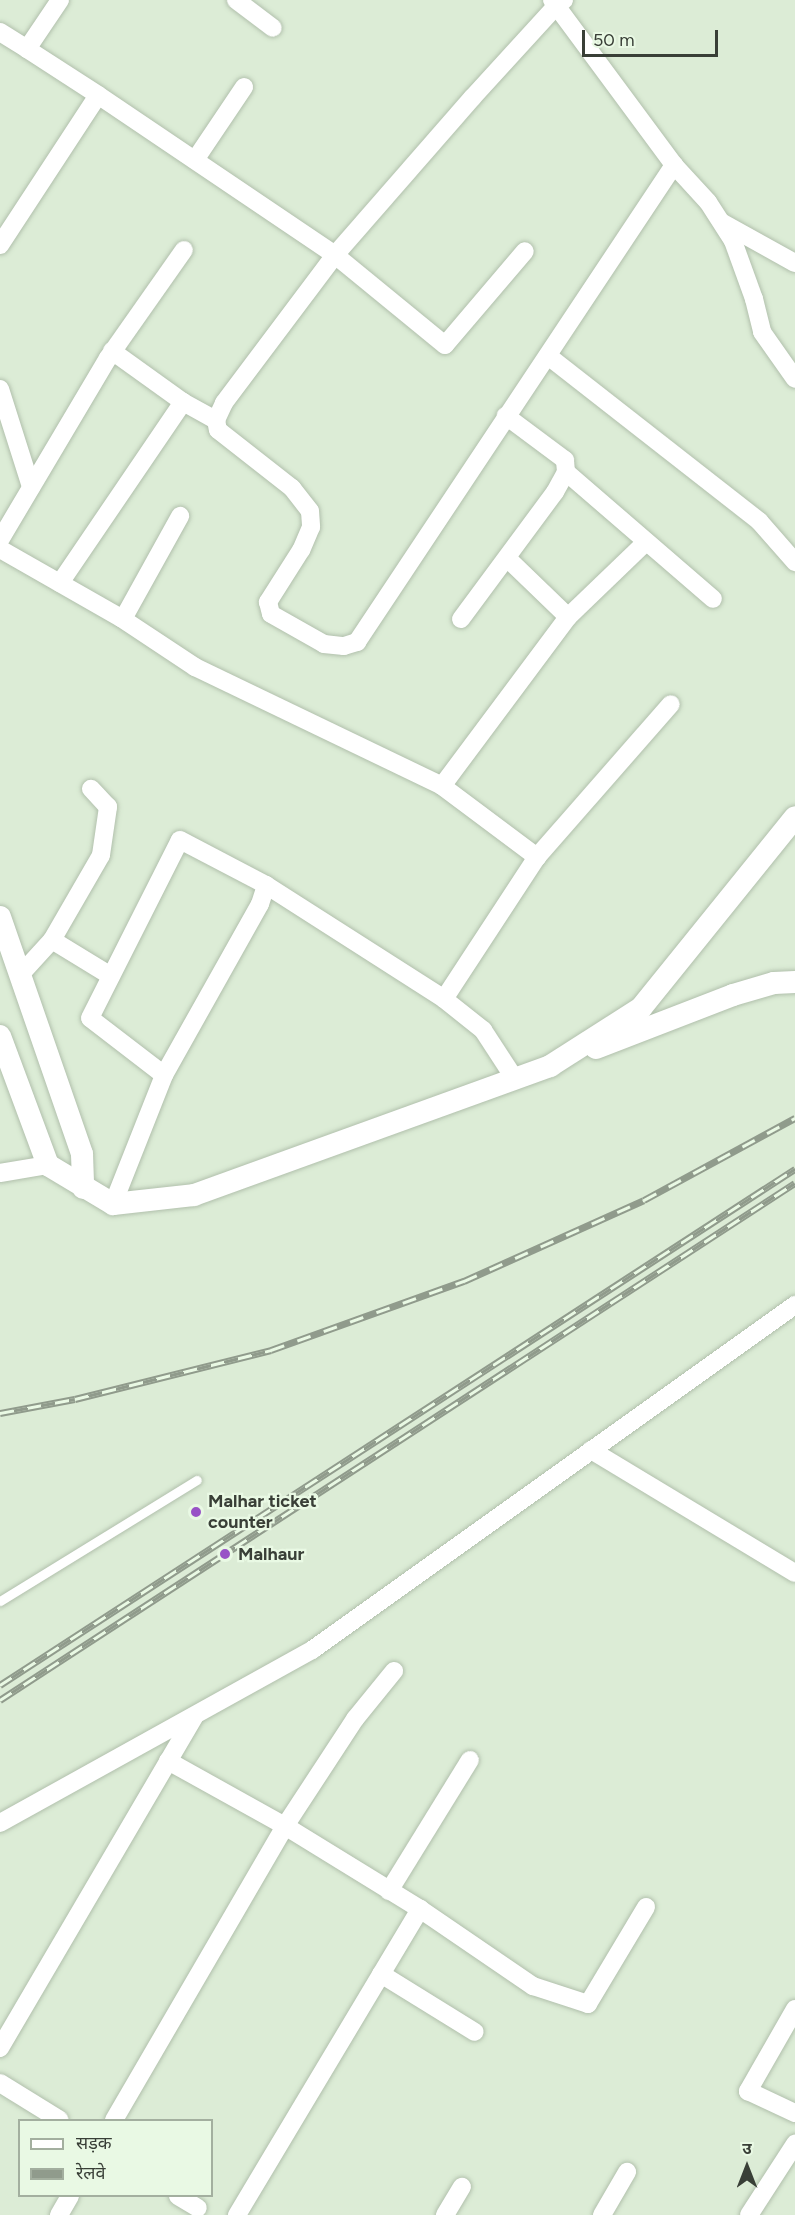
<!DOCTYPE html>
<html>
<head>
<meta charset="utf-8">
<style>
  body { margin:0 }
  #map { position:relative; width:795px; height:2215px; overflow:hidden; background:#dcecd6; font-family:Figtree,"Noto Sans Devanagari",sans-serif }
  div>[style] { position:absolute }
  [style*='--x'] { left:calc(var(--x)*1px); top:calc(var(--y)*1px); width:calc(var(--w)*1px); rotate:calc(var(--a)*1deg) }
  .roads { filter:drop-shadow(0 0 2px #b1c0ac) drop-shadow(0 0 2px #b1c0ac) }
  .service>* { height:9px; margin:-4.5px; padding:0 4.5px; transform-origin:4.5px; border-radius:4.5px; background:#fff }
  .minor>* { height:18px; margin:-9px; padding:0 9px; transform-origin:9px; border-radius:9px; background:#fff }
  .tertiary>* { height:22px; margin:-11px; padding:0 11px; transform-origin:11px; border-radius:11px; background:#fff }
  .rail>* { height:7px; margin-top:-3.5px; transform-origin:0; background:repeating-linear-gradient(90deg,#e9f9e4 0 14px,#909b8c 0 28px); box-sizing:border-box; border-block:2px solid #909b8c }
  .dots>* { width:16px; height:16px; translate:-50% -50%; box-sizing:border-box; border:3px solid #e9f9e4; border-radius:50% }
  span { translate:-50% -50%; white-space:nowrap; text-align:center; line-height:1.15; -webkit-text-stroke:4.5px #e9f9e4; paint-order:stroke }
  .poi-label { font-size:18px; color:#393f37; font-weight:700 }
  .left { translate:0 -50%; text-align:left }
  .legend { position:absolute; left:18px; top:2119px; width:195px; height:78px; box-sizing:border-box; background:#e9f9e4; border:2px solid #a3af9f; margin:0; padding:8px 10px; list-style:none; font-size:18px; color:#393f37 }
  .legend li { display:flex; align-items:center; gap:12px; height:30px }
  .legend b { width:30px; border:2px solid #a3af9f }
  .north { position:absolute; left:717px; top:2137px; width:60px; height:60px; -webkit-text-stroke:4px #e9f9e4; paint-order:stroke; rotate:0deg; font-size:16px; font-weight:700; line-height:24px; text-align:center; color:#393f37 }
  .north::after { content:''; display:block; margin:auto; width:21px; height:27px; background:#393f37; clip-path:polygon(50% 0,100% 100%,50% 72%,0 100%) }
  .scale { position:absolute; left:582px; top:30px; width:136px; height:27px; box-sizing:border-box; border:3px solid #393f37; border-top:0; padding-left:8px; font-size:18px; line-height:21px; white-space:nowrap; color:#393f37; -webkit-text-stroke:4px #e9f9e4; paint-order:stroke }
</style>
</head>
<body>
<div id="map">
  <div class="roads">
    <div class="service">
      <div style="--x:0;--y:1601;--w:231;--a:-31.6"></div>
    </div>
    <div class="minor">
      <div style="--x:236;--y:0;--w:46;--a:37.1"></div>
      <div style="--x:552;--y:0;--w:205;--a:53.5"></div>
      <div style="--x:674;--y:165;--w:50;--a:47.4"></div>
      <div style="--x:708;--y:202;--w:46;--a:57.3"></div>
      <div style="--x:733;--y:241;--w:62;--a:70.1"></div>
      <div style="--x:754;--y:299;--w:34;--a:76"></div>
      <div style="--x:762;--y:332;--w:57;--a:54.9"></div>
      <div style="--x:564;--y:0;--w:9;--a:144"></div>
      <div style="--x:557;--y:5;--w:126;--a:132.4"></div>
      <div style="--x:472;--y:98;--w:208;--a:131.1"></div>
      <div style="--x:335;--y:255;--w:185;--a:126.9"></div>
      <div style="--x:224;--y:403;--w:19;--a:115"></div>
      <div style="--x:216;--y:420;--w:10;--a:79"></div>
      <div style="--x:218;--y:430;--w:94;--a:38.1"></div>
      <div style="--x:292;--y:488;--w:29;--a:52"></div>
      <div style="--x:310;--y:511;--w:16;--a:86"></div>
      <div style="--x:311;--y:527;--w:25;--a:113"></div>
      <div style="--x:301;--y:550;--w:62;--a:122.4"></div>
      <div style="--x:268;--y:602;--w:12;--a:76"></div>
      <div style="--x:271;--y:614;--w:61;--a:29.5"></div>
      <div style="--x:324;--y:644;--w:20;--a:6"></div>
      <div style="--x:344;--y:646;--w:14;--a:-17"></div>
      <div style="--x:357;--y:642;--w:573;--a:-56.39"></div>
      <div style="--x:0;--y:32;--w:32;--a:32"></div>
      <div style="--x:27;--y:49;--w:59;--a:-56"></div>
      <div style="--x:27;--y:49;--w:85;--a:32.9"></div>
      <div style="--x:195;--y:160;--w:88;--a:-56.1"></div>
      <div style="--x:723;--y:223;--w:82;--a:29.1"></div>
      <div style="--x:0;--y:245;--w:179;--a:-56.8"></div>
      <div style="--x:98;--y:95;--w:286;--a:34"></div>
      <div style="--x:335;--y:255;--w:142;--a:39.3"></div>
      <div style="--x:445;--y:345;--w:123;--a:-49.6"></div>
      <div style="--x:112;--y:351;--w:87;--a:35.7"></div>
      <div style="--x:548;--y:356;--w:268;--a:38"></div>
      <div style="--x:759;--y:521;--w:55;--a:48.7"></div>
      <div style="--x:0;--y:389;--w:103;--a:72.4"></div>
      <div style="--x:566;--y:472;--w:194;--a:40.8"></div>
      <div style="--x:0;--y:540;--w:212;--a:-59.3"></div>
      <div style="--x:108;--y:358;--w:132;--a:-54.9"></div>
      <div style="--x:0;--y:549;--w:139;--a:29.7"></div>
      <div style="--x:121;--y:618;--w:89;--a:33.5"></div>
      <div style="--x:195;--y:667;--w:274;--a:25.7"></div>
      <div style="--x:442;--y:786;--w:119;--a:36.8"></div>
      <div style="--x:507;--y:558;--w:85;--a:44"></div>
      <div style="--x:60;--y:583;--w:219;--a:-55.8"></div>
      <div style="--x:183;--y:402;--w:38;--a:29"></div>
      <div style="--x:123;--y:619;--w:118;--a:-61"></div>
      <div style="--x:461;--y:619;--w:158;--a:-53.5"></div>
      <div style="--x:555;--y:492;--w:23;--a:-61"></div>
      <div style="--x:566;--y:472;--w:12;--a:-95"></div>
      <div style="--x:565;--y:460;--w:74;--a:-143.3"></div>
      <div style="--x:442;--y:786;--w:211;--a:-53.3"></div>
      <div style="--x:568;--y:617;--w:108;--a:-43.9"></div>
      <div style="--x:52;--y:940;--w:69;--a:31.4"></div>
      <div style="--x:20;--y:975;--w:47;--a:-47.6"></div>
      <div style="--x:52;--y:940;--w:98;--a:-60"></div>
      <div style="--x:101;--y:855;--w:49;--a:-81.7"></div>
      <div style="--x:108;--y:807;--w:25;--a:-133"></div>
      <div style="--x:444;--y:999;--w:170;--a:-56.8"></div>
      <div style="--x:537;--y:857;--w:203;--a:-48.8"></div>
      <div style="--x:164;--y:1075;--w:93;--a:-142.4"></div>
      <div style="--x:90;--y:1018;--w:199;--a:-63.2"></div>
      <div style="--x:180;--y:840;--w:97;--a:27.6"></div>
      <div style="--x:266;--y:885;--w:211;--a:32.6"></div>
      <div style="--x:444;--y:999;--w:50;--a:38.5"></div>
      <div style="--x:483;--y:1030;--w:59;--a:56.9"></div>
      <div style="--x:0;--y:1173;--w:49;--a:-9.5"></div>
      <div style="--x:113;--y:1204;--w:139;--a:-68.4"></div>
      <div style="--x:164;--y:1075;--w:196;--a:-60.7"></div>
      <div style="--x:260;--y:904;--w:20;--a:-72"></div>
      <div style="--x:591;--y:1450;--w:238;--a:31.1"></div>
      <div style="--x:0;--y:1823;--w:357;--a:-29"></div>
      <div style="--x:312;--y:1650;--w:594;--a:-35.54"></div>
      <div style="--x:389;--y:1891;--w:154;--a:-58.3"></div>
      <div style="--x:420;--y:1909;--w:137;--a:34.3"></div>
      <div style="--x:533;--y:1986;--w:58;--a:18.1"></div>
      <div style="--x:588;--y:2004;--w:113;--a:-59.1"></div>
      <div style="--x:381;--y:1974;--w:110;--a:31.7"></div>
      <div style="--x:795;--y:2009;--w:95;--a:119.8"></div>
      <div style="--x:748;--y:2091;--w:52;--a:25.1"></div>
      <div style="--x:0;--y:2048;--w:384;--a:-59.6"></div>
      <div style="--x:0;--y:2083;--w:70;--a:31.7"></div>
      <div style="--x:114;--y:2120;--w:340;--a:-59.8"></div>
      <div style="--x:285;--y:1826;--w:134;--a:-150.9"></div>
      <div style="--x:178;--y:2196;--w:23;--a:31"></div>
      <div style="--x:59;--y:2215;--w:22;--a:-60"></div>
      <div style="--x:237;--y:2215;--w:357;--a:-59.1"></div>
      <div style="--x:420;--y:1909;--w:158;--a:-148.4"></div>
      <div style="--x:285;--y:1826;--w:128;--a:-56.8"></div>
      <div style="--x:355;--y:1719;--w:62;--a:-50.9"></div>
      <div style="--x:445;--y:2215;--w:33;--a:-59"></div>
      <div style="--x:602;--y:2215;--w:50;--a:-59.8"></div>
      <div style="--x:749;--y:2215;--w:85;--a:-57.1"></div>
    </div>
    <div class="tertiary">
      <div style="--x:0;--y:917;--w:251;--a:70.9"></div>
      <div style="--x:82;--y:1154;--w:34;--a:88"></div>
      <div style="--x:0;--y:1036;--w:138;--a:69.6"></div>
      <div style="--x:48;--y:1165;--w:76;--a:31"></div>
      <div style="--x:113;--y:1204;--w:81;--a:-6.3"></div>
      <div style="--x:194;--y:1195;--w:379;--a:-19.9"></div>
      <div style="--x:550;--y:1066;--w:108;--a:-32.5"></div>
      <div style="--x:641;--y:1008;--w:245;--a:-51.1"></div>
      <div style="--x:596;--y:1048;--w:147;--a:-21.1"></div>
      <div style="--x:733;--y:995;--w:43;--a:-16.3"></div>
      <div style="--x:774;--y:983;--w:21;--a:-3"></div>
    </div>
  </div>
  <div class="rail">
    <div style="--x:0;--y:1413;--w:76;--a:-10.6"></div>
    <div style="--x:75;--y:1399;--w:202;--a:-14"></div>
    <div style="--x:271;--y:1350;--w:205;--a:-19.7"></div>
    <div style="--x:464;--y:1281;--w:197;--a:-24.2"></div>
    <div style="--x:644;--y:1200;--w:172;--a:-28.5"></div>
    <div style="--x:0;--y:1685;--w:948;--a:-32.99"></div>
    <div style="--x:0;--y:1700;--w:948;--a:-33.04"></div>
  </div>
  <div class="dots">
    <div style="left:196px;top:1512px;background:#9852c6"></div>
    <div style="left:225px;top:1554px;background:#9852c6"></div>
  </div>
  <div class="poi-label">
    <span class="left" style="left:208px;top:1512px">Malhar ticket<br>counter</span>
    <span class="left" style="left:238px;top:1554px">Malhaur</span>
  </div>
  <ul class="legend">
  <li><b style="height:8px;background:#fff"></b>सड़क</li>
  <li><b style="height:8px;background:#909b8c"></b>रेलवे</li>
  </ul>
  <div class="north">उ</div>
  <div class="scale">50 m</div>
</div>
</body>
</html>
